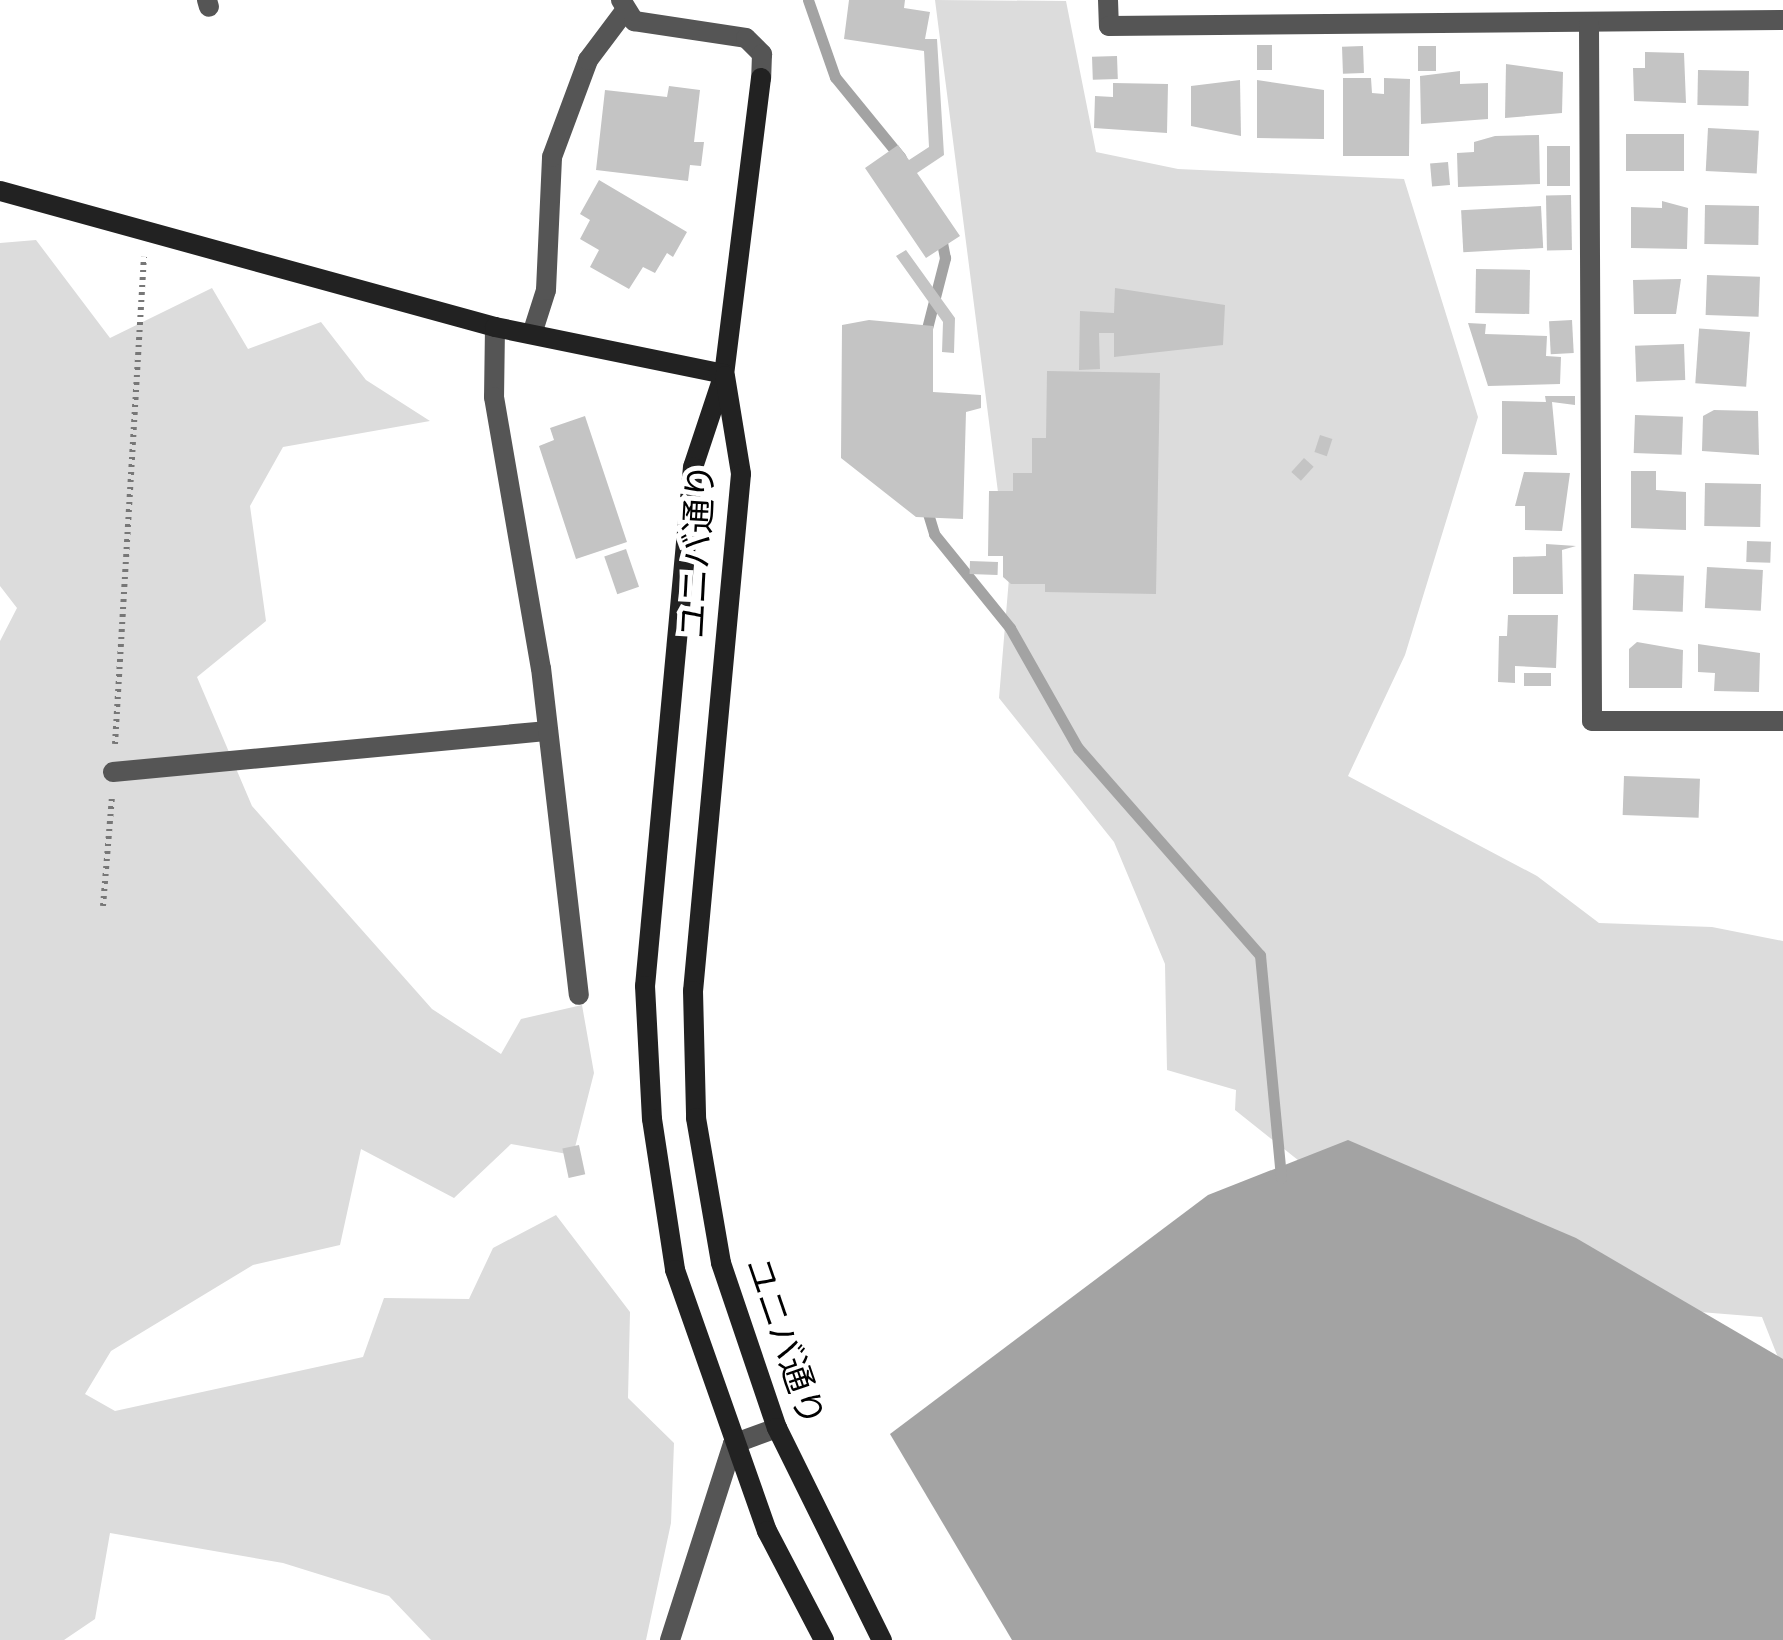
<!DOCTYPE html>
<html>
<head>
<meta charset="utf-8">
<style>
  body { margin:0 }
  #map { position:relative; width:1783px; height:1640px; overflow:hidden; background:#fff; font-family:"Nunito Sans","Noto Sans JP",sans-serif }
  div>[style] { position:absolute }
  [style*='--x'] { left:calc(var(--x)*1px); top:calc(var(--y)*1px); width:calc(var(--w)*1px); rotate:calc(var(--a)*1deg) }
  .green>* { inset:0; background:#dcdcdc }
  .water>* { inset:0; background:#a3a3a3 }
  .stream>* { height:11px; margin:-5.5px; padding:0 5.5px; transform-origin:5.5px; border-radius:5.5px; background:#a3a3a3 }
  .building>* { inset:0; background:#c4c4c4; transform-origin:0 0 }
  .path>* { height:6px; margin-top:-3px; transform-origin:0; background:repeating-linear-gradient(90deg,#777 0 2.5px,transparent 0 7.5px) }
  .lane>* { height:20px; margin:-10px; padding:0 10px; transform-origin:10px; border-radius:10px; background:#555 }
  .street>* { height:20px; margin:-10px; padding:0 10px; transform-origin:10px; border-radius:10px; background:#555 }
  .secondary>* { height:20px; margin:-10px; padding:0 10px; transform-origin:10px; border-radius:10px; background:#222 }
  span { translate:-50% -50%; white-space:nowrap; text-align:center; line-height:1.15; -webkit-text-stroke:10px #fff; paint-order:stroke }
  .street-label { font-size:35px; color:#000 }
</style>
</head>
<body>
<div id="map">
  <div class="green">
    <div style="clip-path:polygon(935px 0,1066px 1px,1096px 152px,1178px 169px,1404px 179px,1478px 417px,1405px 655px,1348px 776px,1537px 876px,1599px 923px,1712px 927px,1783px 941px,1783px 1370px,1762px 1317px,1613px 1305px,1318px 1176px,1235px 1110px,1236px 1090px,1167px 1070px,1165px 964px,1114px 842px,999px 698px,1009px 578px)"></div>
    <div style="clip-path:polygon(36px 240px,110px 338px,212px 288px,248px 349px,321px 322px,366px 380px,430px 421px,283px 447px,250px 506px,266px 621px,197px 677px,252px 806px,432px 1009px,501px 1054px,521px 1019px,582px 1005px,594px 1073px,573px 1155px,511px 1144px,454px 1198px,361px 1149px,340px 1245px,253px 1265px,111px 1351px,85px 1394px,115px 1411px,363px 1357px,384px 1298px,469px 1299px,493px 1248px,556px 1215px,630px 1312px,628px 1398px,674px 1443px,671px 1523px,646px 1640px,431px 1640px,389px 1596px,283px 1563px,110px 1533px,95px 1619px,64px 1640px,0 1640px,0 641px,17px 608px,0 586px,0 243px)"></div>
  </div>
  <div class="water">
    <div style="clip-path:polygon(1348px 1140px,1576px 1238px,1783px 1359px,1783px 1640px,1012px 1640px,890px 1434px,1208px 1195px)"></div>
  </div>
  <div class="stream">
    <div style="--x:808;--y:0;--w:82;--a:70.7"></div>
    <div style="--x:835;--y:77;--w:104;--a:50.8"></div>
    <div style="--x:924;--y:340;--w:85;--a:-75.6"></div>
    <div style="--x:945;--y:258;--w:21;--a:-101"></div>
    <div style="--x:926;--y:507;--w:28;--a:73"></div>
    <div style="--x:934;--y:534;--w:121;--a:51"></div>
    <div style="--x:1010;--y:628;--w:138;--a:60.5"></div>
    <div style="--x:1078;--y:748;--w:276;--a:48.7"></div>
    <div style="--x:1260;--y:955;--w:224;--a:84.6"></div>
  </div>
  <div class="building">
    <div style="clip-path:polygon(849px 0,905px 0,904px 8px,930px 12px,925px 39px,937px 39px,944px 155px,917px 173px,960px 236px,926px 258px,865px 168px,898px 145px,909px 160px,929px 147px,924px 51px,844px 39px)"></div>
    <div style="left:1257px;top:45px;width:15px;height:25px"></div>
    <div style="left:1363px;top:46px;width:27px;height:21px;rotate:88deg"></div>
    <div style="left:1418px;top:46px;width:18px;height:25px"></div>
    <div style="clip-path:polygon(1645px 52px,1684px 53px,1686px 103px,1634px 101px,1633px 68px,1645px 68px)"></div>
    <div style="left:1117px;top:56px;width:23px;height:25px;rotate:88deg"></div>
    <div style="clip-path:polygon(1506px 64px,1563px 72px,1562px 113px,1505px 118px)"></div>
    <div style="left:1698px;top:70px;width:51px;height:35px;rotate:1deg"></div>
    <div style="clip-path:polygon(1460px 71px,1460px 84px,1488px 83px,1488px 119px,1421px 124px,1420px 76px)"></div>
    <div style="clip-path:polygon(1343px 78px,1371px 78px,1372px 93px,1384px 94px,1384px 78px,1410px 79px,1409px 156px,1343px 156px)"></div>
    <div style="clip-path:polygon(1240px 80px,1241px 136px,1191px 126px,1191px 86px)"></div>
    <div style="clip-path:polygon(1257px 80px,1324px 90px,1324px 139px,1257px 138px)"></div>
    <div style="clip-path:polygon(1113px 83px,1168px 84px,1167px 133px,1094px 128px,1095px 96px,1113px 97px)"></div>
    <div style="clip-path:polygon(669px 86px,700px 90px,694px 142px,704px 142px,701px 166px,690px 165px,688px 181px,596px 170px,605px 90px,667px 97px)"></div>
    <div style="left:1708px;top:128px;width:51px;height:43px;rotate:3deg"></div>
    <div style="left:1626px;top:134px;width:58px;height:37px"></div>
    <div style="clip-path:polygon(1539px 135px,1540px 184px,1458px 187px,1457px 153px,1474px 152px,1474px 142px,1495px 136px)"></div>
    <div style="left:1547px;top:146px;width:23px;height:40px"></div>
    <div style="left:1448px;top:162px;width:23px;height:18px;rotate:85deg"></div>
    <div style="clip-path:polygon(599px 180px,687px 232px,673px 257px,667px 253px,655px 273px,643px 267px,629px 289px,590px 267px,599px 250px,580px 239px,590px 220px,580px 214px)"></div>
    <div style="left:1571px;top:195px;width:55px;height:25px;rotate:89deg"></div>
    <div style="clip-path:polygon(1662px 201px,1688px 208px,1687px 249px,1631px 248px,1631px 207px,1662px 208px)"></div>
    <div style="left:1705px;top:205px;width:54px;height:39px;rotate:1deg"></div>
    <div style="left:1541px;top:206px;width:42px;height:80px;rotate:87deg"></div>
    <div style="clip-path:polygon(906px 250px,955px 318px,954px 353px,942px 352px,943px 322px,896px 256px)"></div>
    <div style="left:1476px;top:269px;width:54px;height:44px;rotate:1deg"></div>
    <div style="left:1707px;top:275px;width:53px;height:40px;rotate:2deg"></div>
    <div style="clip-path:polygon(1681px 279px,1676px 314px,1634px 314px,1633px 280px)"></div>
    <div style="clip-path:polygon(1115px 288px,1225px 305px,1223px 345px,1114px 357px,1114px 333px,1099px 333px,1100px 369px,1079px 370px,1080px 311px,1114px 313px)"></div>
    <div style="clip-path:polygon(869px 320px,933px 326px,933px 392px,981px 395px,981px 408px,966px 412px,963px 519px,916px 517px,841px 458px,842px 325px)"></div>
    <div style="left:1572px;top:320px;width:33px;height:23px;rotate:87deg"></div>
    <div style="clip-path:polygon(1468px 323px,1486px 324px,1485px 334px,1547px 336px,1546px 356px,1561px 357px,1560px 384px,1488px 386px)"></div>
    <div style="left:1750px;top:332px;width:55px;height:51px;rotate:94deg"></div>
    <div style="left:1684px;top:344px;width:36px;height:49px;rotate:88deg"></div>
    <div style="clip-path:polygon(1047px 371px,1160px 373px,1156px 594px,1045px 592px,1045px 584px,1011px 584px,1003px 577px,1003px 556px,988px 556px,989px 491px,1013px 491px,1013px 473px,1032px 473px,1032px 438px,1046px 438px)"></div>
    <div style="clip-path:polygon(1545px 396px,1575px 396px,1575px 405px,1552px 402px,1557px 455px,1502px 454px,1502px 401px,1546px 402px)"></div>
    <div style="clip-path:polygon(1714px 410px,1758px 411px,1759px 455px,1702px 451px,1703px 416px)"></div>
    <div style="left:1635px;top:415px;width:48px;height:38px;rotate:2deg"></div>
    <div style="clip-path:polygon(585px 416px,627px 542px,576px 559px,539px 446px,554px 440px,550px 428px)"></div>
    <div style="left:1320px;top:435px;width:13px;height:18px;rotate:18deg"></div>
    <div style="left:1304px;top:458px;width:13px;height:19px;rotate:42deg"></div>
    <div style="clip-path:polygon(1631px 471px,1656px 471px,1656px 490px,1686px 492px,1686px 530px,1631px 528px)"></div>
    <div style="clip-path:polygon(1524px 472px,1570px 473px,1562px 531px,1525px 530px,1525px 506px,1515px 506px)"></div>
    <div style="left:1705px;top:483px;width:56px;height:43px;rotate:1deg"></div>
    <div style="left:1747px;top:541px;width:24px;height:21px;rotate:2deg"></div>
    <div style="clip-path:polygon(1546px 544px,1576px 546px,1562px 550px,1563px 594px,1513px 594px,1513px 557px,1546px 556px)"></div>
    <div style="left:626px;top:549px;width:40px;height:23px;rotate:71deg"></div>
    <div style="left:970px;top:561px;width:28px;height:13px;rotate:2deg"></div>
    <div style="left:1707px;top:567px;width:56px;height:41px;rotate:3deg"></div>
    <div style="left:1634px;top:574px;width:50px;height:36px;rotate:2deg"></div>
    <div style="clip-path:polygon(1508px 615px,1558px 615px,1556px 668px,1515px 666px,1515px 683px,1498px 682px,1499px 636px,1507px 636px)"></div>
    <div style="clip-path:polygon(1637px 642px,1683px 650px,1682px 688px,1629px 688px,1629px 649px)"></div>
    <div style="clip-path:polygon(1698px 644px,1760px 653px,1759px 692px,1714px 691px,1715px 673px,1698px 672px)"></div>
    <div style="left:1524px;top:673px;width:27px;height:13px"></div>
    <div style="left:1624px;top:776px;width:76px;height:39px;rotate:2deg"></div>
    <div style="left:579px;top:1145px;width:30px;height:17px;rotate:78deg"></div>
  </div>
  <div class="path">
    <div style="--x:115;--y:744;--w:488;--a:-86.6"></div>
    <div style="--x:103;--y:906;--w:110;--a:-85.3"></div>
  </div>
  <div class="lane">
    <div style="--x:532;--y:334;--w:46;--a:-72.3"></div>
    <div style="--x:546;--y:290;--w:133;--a:-87.4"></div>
    <div style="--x:552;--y:157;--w:103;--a:-69.6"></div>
    <div style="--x:588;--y:60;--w:60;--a:-53.1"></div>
    <div style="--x:113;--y:772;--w:437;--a:-5.4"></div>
  </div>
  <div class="street">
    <div style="--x:207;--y:0;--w:7;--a:74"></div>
    <div style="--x:621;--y:0;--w:25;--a:58"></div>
    <div style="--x:634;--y:21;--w:113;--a:8.6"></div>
    <div style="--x:746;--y:38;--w:23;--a:45"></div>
    <div style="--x:762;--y:54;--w:24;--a:92"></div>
    <div style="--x:1108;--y:0;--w:26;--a:88"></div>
    <div style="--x:1109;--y:26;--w:674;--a:-0.51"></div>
    <div style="--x:1589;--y:25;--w:696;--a:89.75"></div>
    <div style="--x:1592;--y:721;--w:191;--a:0"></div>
    <div style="--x:495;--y:327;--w:70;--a:90.8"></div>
    <div style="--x:494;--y:397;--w:275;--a:80.2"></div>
    <div style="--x:541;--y:668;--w:329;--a:83.4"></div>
    <div style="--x:670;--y:1640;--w:206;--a:-72.2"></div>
    <div style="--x:733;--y:1444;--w:47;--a:-20"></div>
  </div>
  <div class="secondary">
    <div style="--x:761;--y:78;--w:298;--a:97.1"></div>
    <div style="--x:724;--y:374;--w:98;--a:108.4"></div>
    <div style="--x:693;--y:467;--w:521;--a:95.28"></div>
    <div style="--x:645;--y:986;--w:133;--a:87"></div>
    <div style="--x:652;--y:1119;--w:153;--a:81.3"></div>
    <div style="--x:675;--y:1270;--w:277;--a:70.6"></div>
    <div style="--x:767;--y:1531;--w:123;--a:62.4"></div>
    <div style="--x:0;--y:191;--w:513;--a:15.36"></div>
    <div style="--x:495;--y:327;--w:234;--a:11.6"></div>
    <div style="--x:725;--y:376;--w:99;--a:80.7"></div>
    <div style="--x:741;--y:474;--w:519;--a:95.3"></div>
    <div style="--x:693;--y:991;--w:127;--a:88.6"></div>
    <div style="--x:696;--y:1118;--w:147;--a:80.2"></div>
    <div style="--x:721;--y:1263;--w:174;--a:71.3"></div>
    <div style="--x:777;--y:1428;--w:237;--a:63.7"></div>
  </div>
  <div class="street-label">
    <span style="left:698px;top:551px;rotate:-87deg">ユニバ通り</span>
    <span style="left:784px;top:1342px;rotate:71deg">ユニバ通り</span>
  </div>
</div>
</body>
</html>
